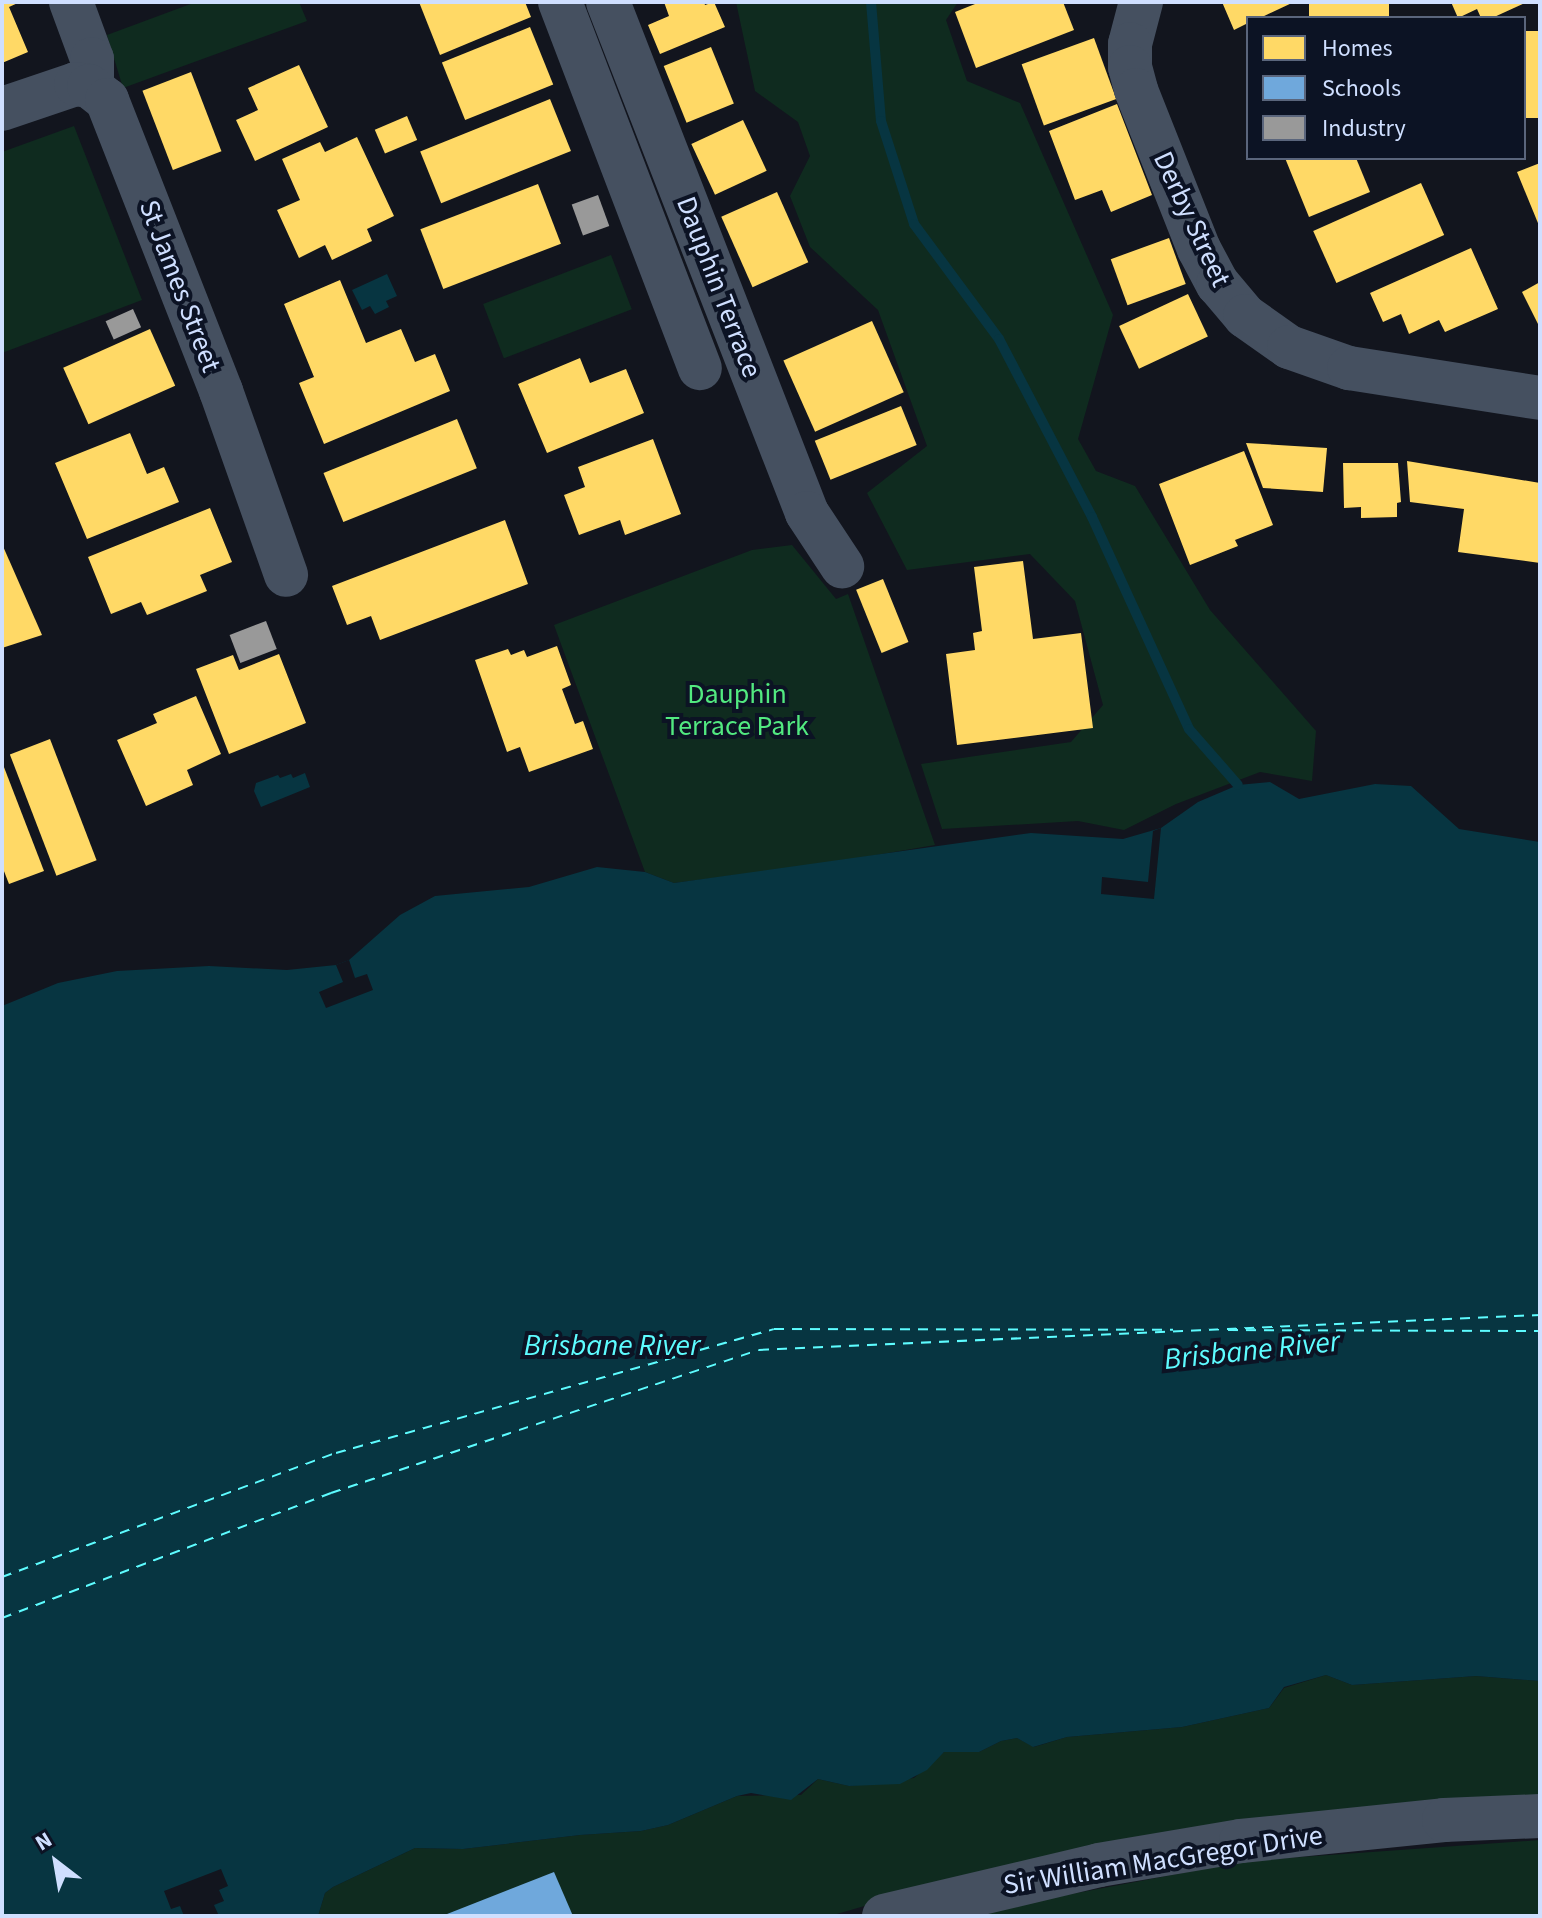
<!DOCTYPE html>
<html>
<head>
<meta charset="utf-8">
<style>
  body { margin:0 }
  #map { position:relative; width:1542px; height:1918px; overflow:hidden; background:#12151e; font-family:"Source Sans 3",sans-serif }
  div>[style] { position:absolute }
  [style*='--x'] { left:calc(var(--x)*1px); top:calc(var(--y)*1px); width:calc(var(--w)*1px); rotate:calc(var(--a)*1deg) }
  .green>* { inset:0; background:#0f2b1f; transform-origin:0 0 }
  .water>* { inset:0; background:#073541 }
  .pier>* { inset:0; background:#12151e }
  .homes>* { inset:0; background:#ffd966; transform-origin:0 0 }
  .schools>* { inset:0; background:#6fa8dc }
  .industry>* { inset:0; background:#999; transform-origin:0 0 }
  .stream>* { height:10px; margin:-5px; padding:0 5px; transform-origin:5px; border-radius:5px; background:#073541 }
  .ferry>* { height:2px; margin-top:-1px; transform-origin:0; background:repeating-linear-gradient(90deg,#5dfcff 0 10px,transparent 0 18px) }
  .minor>* { height:44px; margin:-22px; padding:0 22px; transform-origin:22px; border-radius:22px; background:#455060 }
  span { translate:-50% -50%; white-space:nowrap; text-align:center; line-height:1.15; -webkit-text-stroke:8px #0c1324; paint-order:stroke }
  .street-label { font-size:28px; color:#cfdfff }
  .park-label { font-size:28px; color:#52e980 }
  .water-label { font-size:30px; color:#5dfcff; font-style:italic }
  .frame { position:absolute; inset:0; border:4px solid #cfdfff; pointer-events:none }
  .legend { position:absolute; left:1246px; top:16px; width:280px; height:144px; box-sizing:border-box; background:#0c1324; border:2px solid #5a657c; margin:0; padding:10px 14px; list-style:none; font-size:24px; color:#cfdfff }
  .legend li { display:flex; align-items:center; gap:16px; height:40px }
  .legend b { width:40px; border:2px solid #5a657c }
  .north { position:absolute; left:16px; top:1822px; width:80px; height:80px; -webkit-text-stroke:6px #0c1324; paint-order:stroke; rotate:329deg; font-size:22px; font-weight:700; line-height:32px; text-align:center; color:#cfdfff }
  .north::after { content:''; display:block; margin:auto; width:28px; height:36px; background:#cfdfff; clip-path:polygon(50% 0,100% 100%,50% 72%,0 100%) }
</style>
</head>
<body>
<div id="map">
  <div class="green">
    <div style="clip-path:polygon(196px 2px,299px 2px,307px 21px,123px 88px,107px 35px)"></div>
    <div style="clip-path:polygon(736px 2px,958px 2px,946px 20px,967px 81px,1020px 103px,1113px 315px,1078px 439px,1096px 471px,1135px 486px,1210px 610px,1316px 731px,1312px 781px,1260px 772px,1176px 804px,1124px 830px,1078px 821px,942px 829px,921px 764px,1071px 742px,1103px 705px,1075px 601px,1030px 554px,907px 570px,867px 493px,927px 446px,878px 310px,810px 247px,790px 196px,810px 156px,798px 122px,755px 91px)"></div>
    <div style="clip-path:polygon(74px 126px,142px 300px,2px 353px,2px 152px)"></div>
    <div style="left:611px;top:255px;width:58px;height:137px;rotate:69deg"></div>
    <div style="clip-path:polygon(792px 545px,836px 599px,848px 594px,935px 845px,823px 864px,674px 883px,645px 872px,554px 625px,752px 550px)"></div>
    <div style="clip-path:polygon(1326px 1675px,1352px 1685px,1476px 1676px,1540px 1681px,1540px 1802px,978px 1873px,830px 1916px,318px 1916px,325px 1893px,333px 1887px,415px 1848px,463px 1849px,580px 1835px,641px 1831px,668px 1825px,737px 1796px,801px 1795px,818px 1779px,849px 1786px,914px 1778px,944px 1752px,979px 1752px,1001px 1741px,1017px 1738px,1034px 1747px,1067px 1737px,1182px 1727px,1269px 1708px,1284px 1688px)"></div>
    <div style="clip-path:polygon(1540px 1840px,1540px 1916px,956px 1916px,1246px 1861px)"></div>
  </div>
  <div class="water">
    <div style="clip-path:polygon(387px 274px,397px 296px,386px 301px,389px 307px,375px 314px,370px 306px,362px 310px,352px 290px)"></div>
    <div style="clip-path:polygon(305px 773px,310px 787px,261px 807px,254px 791px,256px 783px,278px 775px,280px 778px,291px 774px,293px 778px)"></div>
    <div style="clip-path:polygon(1270px 782px,1299px 799px,1375px 784px,1411px 786px,1459px 829px,1540px 842px,1540px 1681px,1476px 1676px,1352px 1685px,1326px 1675px,1284px 1687px,1269px 1708px,1182px 1727px,1067px 1737px,1033px 1747px,1017px 1738px,1001px 1741px,979px 1752px,944px 1752px,927px 1770px,900px 1784px,849px 1786px,818px 1779px,791px 1800px,751px 1793px,737px 1796px,668px 1825px,641px 1831px,580px 1835px,463px 1849px,415px 1848px,333px 1887px,325px 1893px,318px 1916px,2px 1916px,2px 1006px,58px 983px,117px 971px,209px 966px,287px 970px,336px 965px,349px 960px,400px 915px,435px 896px,529px 887px,597px 867px,645px 872px,674px 883px,1031px 833px,1123px 839px,1161px 828px,1198px 802px,1238px 785px)"></div>
  </div>
  <div class="pier">
    <div style="clip-path:polygon(1161px 828px,1154px 899px,1101px 894px,1102px 877px,1148px 882px,1153px 831px)"></div>
    <div style="clip-path:polygon(349px 960px,355px 978px,367px 974px,373px 990px,326px 1008px,319px 992px,343px 982px,336px 965px)"></div>
    <div style="clip-path:polygon(221px 1869px,228px 1886px,219px 1890px,224px 1901px,214px 1905px,219px 1916px,184px 1916px,180px 1906px,171px 1909px,164px 1891px)"></div>
  </div>
  <div class="homes">
    <div style="clip-path:polygon(2px 2px,20px 2px,9px 7px,28px 52px,2px 63px)"></div>
    <div style="clip-path:polygon(419px 2px,525px 2px,531px 17px,440px 55px)"></div>
    <div style="clip-path:polygon(664px 2px,704px 2px,705px 5px,714px 2px,725px 27px,660px 54px,648px 25px,669px 16px)"></div>
    <div style="clip-path:polygon(980px 2px,1063px 2px,1074px 30px,976px 68px,955px 12px)"></div>
    <div style="clip-path:polygon(1222px 2px,1294px 2px,1260px 18px,1248px 18px,1248px 23px,1234px 30px)"></div>
    <div style="left:1309px;top:2px;width:80px;height:17px"></div>
    <div style="clip-path:polygon(1451px 2px,1527px 2px,1492px 18px,1481px 18px,1477px 9px,1458px 18px)"></div>
    <div style="left:530px;top:27px;width:62px;height:95px;rotate:68deg"></div>
    <div style="left:1540px;top:31px;width:87px;height:17px;rotate:90deg"></div>
    <div style="left:1094px;top:38px;width:65px;height:77px;rotate:70deg"></div>
    <div style="left:711px;top:47px;width:61px;height:51px;rotate:68deg"></div>
    <div style="clip-path:polygon(299px 65px,328px 127px,255px 161px,236px 120px,258px 110px,248px 88px)"></div>
    <div style="left:191px;top:72px;width:85px;height:52px;rotate:69deg"></div>
    <div style="left:550px;top:99px;width:56px;height:140px;rotate:68deg"></div>
    <div style="clip-path:polygon(1117px 104px,1152px 195px,1111px 212px,1102px 190px,1075px 200px,1049px 131px)"></div>
    <div style="left:407px;top:116px;width:26px;height:35px;rotate:67deg"></div>
    <div style="left:743px;top:120px;width:56px;height:57px;rotate:65deg"></div>
    <div style="clip-path:polygon(357px 137px,394px 216px,367px 229px,372px 241px,332px 260px,325px 245px,299px 258px,277px 210px,300px 200px,282px 159px,320px 142px,325px 152px)"></div>
    <div style="clip-path:polygon(1285px 158px,1356px 158px,1370px 192px,1309px 217px)"></div>
    <div style="clip-path:polygon(1540px 163px,1540px 228px,1517px 172px)"></div>
    <div style="left:1421px;top:183px;width:57px;height:118px;rotate:66deg"></div>
    <div style="left:538px;top:184px;width:64px;height:126px;rotate:69deg"></div>
    <div style="left:777px;top:192px;width:77px;height:61px;rotate:66deg"></div>
    <div style="left:1169px;top:238px;width:49px;height:62px;rotate:70deg"></div>
    <div style="clip-path:polygon(1471px 248px,1498px 309px,1445px 332px,1439px 320px,1409px 334px,1401px 314px,1383px 322px,1370px 293px)"></div>
    <div style="clip-path:polygon(340px 280px,366px 343px,401px 329px,415px 362px,435px 354px,450px 391px,324px 444px,299px 383px,314px 377px,284px 304px)"></div>
    <div style="clip-path:polygon(1540px 282px,1540px 328px,1522px 292px)"></div>
    <div style="left:1188px;top:294px;width:47px;height:76px;rotate:65deg"></div>
    <div style="left:872px;top:321px;width:78px;height:97px;rotate:66deg"></div>
    <div style="left:150px;top:329px;width:62px;height:95px;rotate:66deg"></div>
    <div style="clip-path:polygon(580px 358px,590px 383px,626px 369px,644px 413px,547px 453px,518px 384px)"></div>
    <div style="left:901px;top:406px;width:42px;height:93px;rotate:68deg"></div>
    <div style="left:457px;top:419px;width:53px;height:144px;rotate:68deg"></div>
    <div style="clip-path:polygon(130px 433px,147px 474px,164px 467px,179px 502px,87px 539px,55px 463px)"></div>
    <div style="clip-path:polygon(653px 439px,681px 514px,625px 535px,620px 520px,579px 535px,564px 495px,585px 487px,578px 467px)"></div>
    <div style="clip-path:polygon(1246px 443px,1327px 448px,1323px 492px,1263px 488px)"></div>
    <div style="clip-path:polygon(1244px 451px,1273px 525px,1235px 540px,1238px 546px,1190px 565px,1159px 484px)"></div>
    <div style="clip-path:polygon(1407px 461px,1540px 483px,1540px 563px,1458px 552px,1464px 509px,1410px 502px)"></div>
    <div style="clip-path:polygon(1343px 463px,1398px 463px,1401px 502px,1397px 503px,1397px 517px,1361px 518px,1361px 507px,1344px 508px)"></div>
    <div style="clip-path:polygon(210px 508px,232px 562px,200px 575px,207px 591px,147px 615px,141px 602px,111px 614px,88px 557px)"></div>
    <div style="clip-path:polygon(505px 520px,528px 584px,380px 640px,371px 616px,347px 625px,332px 586px)"></div>
    <div style="clip-path:polygon(2px 544px,42px 635px,2px 648px)"></div>
    <div style="clip-path:polygon(1023px 561px,1033px 639px,1081px 633px,1093px 728px,957px 745px,946px 654px,975px 650px,973px 633px,982px 631px,974px 567px)"></div>
    <div style="left:883px;top:579px;width:68px;height:29px;rotate:68deg"></div>
    <div style="clip-path:polygon(557px 646px,571px 685px,562px 689px,575px 724px,583px 721px,593px 749px,529px 772px,520px 747px,507px 752px,475px 660px,508px 649px,511px 655px,524px 650px,527px 657px)"></div>
    <div style="clip-path:polygon(279px 654px,306px 723px,229px 754px,196px 669px,233px 655px,239px 670px)"></div>
    <div style="clip-path:polygon(196px 696px,221px 754px,187px 770px,193px 785px,146px 806px,117px 740px,157px 723px,153px 714px)"></div>
    <div style="left:50px;top:739px;width:130px;height:43px;rotate:69deg"></div>
    <div style="clip-path:polygon(2px 762px,44px 871px,9px 884px,2px 866px)"></div>
  </div>
  <div class="schools">
    <div style="clip-path:polygon(554px 1872px,573px 1916px,442px 1916px)"></div>
  </div>
  <div class="industry">
    <div style="left:598px;top:195px;width:33px;height:28px;rotate:70deg"></div>
    <div style="left:133px;top:309px;width:20px;height:30px;rotate:66deg"></div>
    <div style="left:266px;top:621px;width:30px;height:39px;rotate:69deg"></div>
  </div>
  <div class="stream">
    <div style="--x:871;--y:2;--w:119;--a:85.2"></div>
    <div style="--x:881;--y:121;--w:108;--a:72.2"></div>
    <div style="--x:914;--y:224;--w:143;--a:53.5"></div>
    <div style="--x:999;--y:339;--w:201;--a:62.4"></div>
    <div style="--x:1092;--y:517;--w:233;--a:65.4"></div>
    <div style="--x:1189;--y:729;--w:74;--a:48.8"></div>
  </div>
  <div class="ferry">
    <div style="--x:1228;--y:1330;--w:312;--a:0.2"></div>
    <div style="--x:2;--y:1577;--w:356;--a:-20.4"></div>
    <div style="--x:336;--y:1453;--w:455;--a:-15.8"></div>
    <div style="--x:774;--y:1329;--w:399;--a:0.1"></div>
    <div style="--x:2;--y:1618;--w:352;--a:-20.8"></div>
    <div style="--x:331;--y:1493;--w:451;--a:-18.5"></div>
    <div style="--x:759;--y:1350;--w:782;--a:-2.57"></div>
  </div>
  <div class="minor">
    <div style="--x:71;--y:2;--w:61;--a:69.8"></div>
    <div style="--x:92;--y:59;--w:29;--a:90"></div>
    <div style="--x:560;--y:2;--w:392;--a:69.1"></div>
    <div style="--x:608;--y:2;--w:548;--a:68.72"></div>
    <div style="--x:807;--y:513;--w:64;--a:56.6"></div>
    <div style="--x:1141;--y:2;--w:43;--a:104.7"></div>
    <div style="--x:1130;--y:44;--w:23;--a:90"></div>
    <div style="--x:1130;--y:67;--w:24;--a:75"></div>
    <div style="--x:1136;--y:90;--w:171;--a:68.4"></div>
    <div style="--x:1199;--y:249;--w:40;--a:62"></div>
    <div style="--x:1218;--y:284;--w:42;--a:49.8"></div>
    <div style="--x:1245;--y:316;--w:54;--a:35.2"></div>
    <div style="--x:1289;--y:347;--w:64;--a:19.3"></div>
    <div style="--x:1349;--y:368;--w:193;--a:8.9"></div>
    <div style="--x:2;--y:109;--w:78;--a:-18.7"></div>
    <div style="--x:76;--y:84;--w:13;--a:9"></div>
    <div style="--x:89;--y:86;--w:23;--a:38"></div>
    <div style="--x:107;--y:100;--w:313;--a:68.6"></div>
    <div style="--x:221;--y:391;--w:195;--a:70.5"></div>
    <div style="--x:884;--y:1916;--w:221;--a:-13.3"></div>
    <div style="--x:1099;--y:1865;--w:144;--a:-9.6"></div>
    <div style="--x:1241;--y:1841;--w:204;--a:-5.9"></div>
    <div style="--x:1444;--y:1820;--w:96;--a:-2.4"></div>
  </div>
  <div class="street-label">
    <span style="left:1192px;top:219px;rotate:65deg">Derby Street</span>
    <span style="left:180px;top:286px;rotate:69deg">St James Street</span>
    <span style="left:719px;top:287px;rotate:69deg">Dauphin Terrace</span>
    <span style="left:1163px;top:1860px;rotate:-9deg">Sir William MacGregor Drive</span>
  </div>
  <div class="park-label">
    <span style="left:737px;top:710px">Dauphin<br>Terrace Park</span>
  </div>
  <div class="water-label">
    <span style="left:612px;top:1346px">Brisbane River</span>
    <span style="left:1252px;top:1351px;rotate:-6deg">Brisbane River</span>
  </div>
  <div class="frame"></div>
  <ul class="legend">
  <li><b style="height:22px;background:#ffd966"></b>Homes</li>
  <li><b style="height:22px;background:#6fa8dc"></b>Schools</li>
  <li><b style="height:22px;background:#999"></b>Industry</li>
  </ul>
  <div class="north">N</div>
</div>
</body>
</html>
